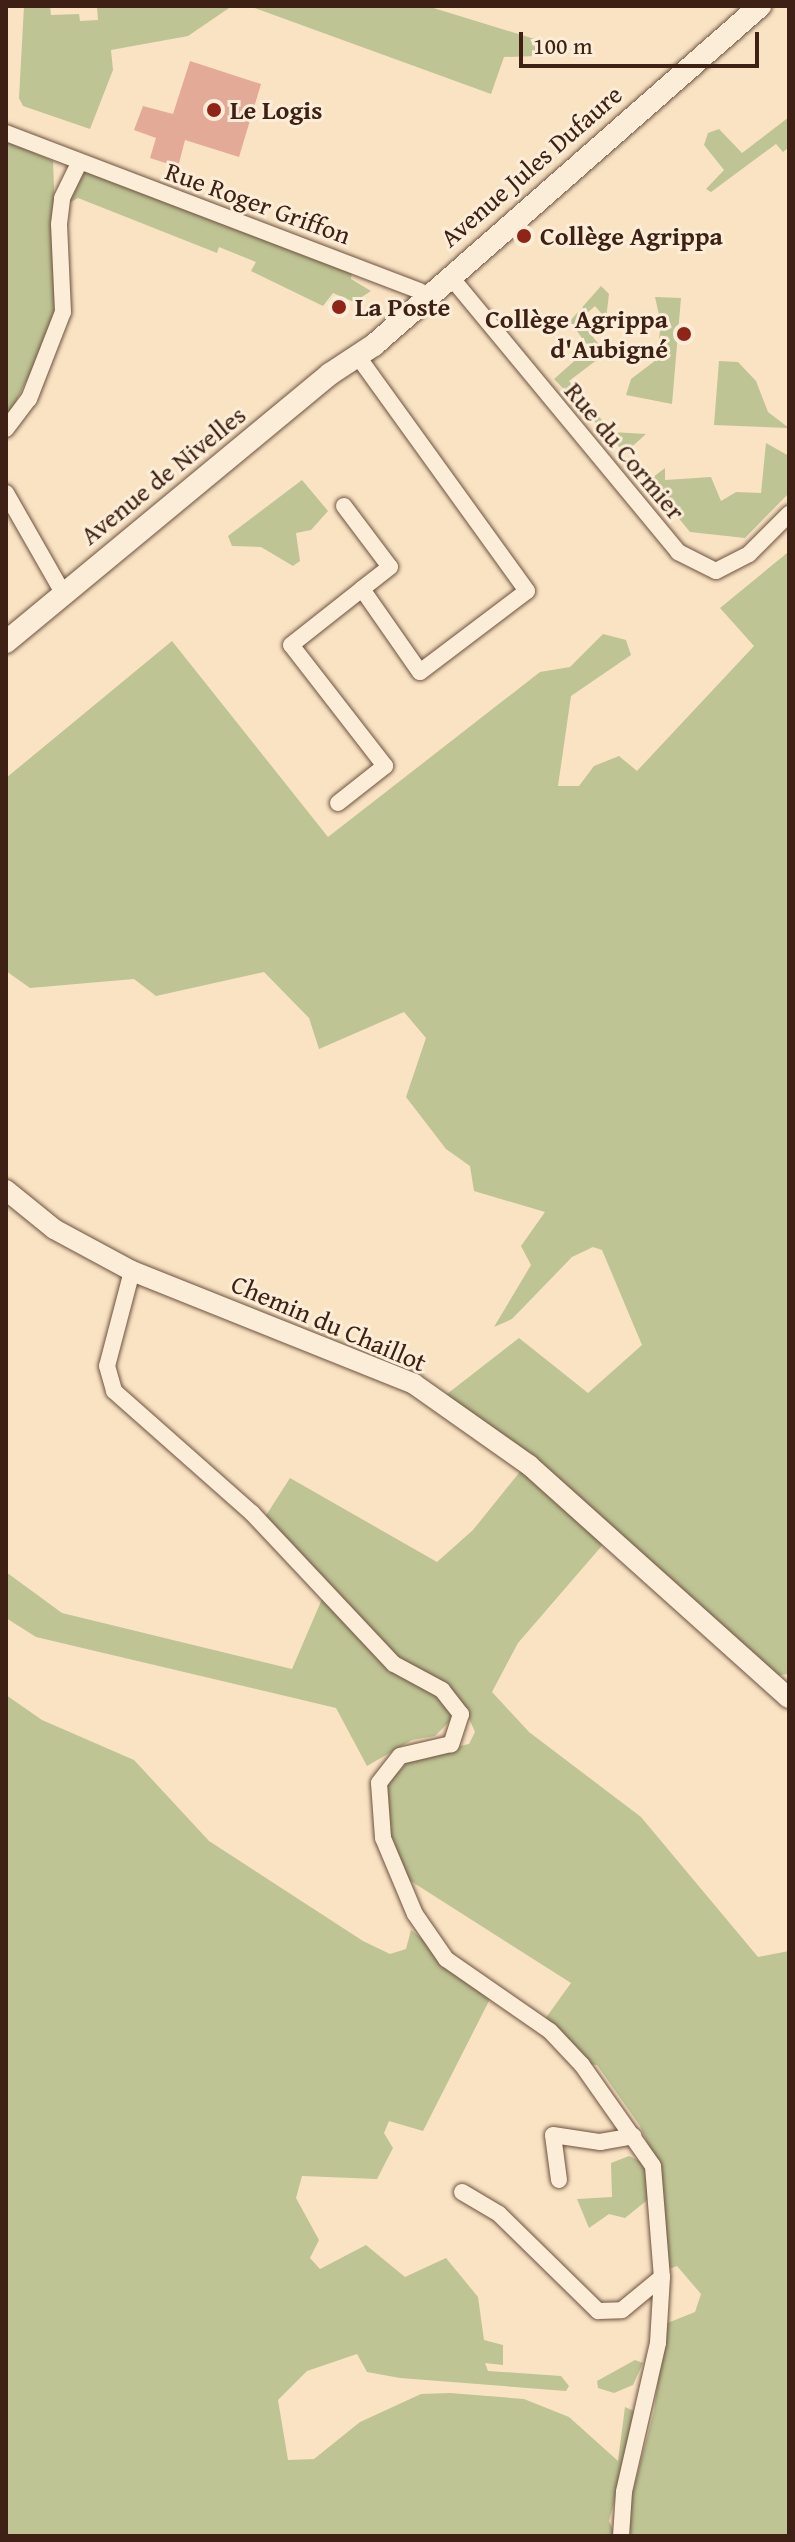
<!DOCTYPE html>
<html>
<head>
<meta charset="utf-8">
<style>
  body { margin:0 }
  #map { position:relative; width:795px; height:2542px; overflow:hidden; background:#fae3c3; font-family:"Gentium Book Plus",serif }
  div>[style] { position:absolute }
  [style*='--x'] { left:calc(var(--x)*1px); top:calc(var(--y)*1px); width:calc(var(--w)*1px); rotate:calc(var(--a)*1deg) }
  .green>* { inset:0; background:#bec494 }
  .building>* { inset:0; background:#e3aa97 }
  .roads { filter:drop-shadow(0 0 2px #6d5240) drop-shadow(0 0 2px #6d5240) }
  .minor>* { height:16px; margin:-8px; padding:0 8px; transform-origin:8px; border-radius:8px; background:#fcedd8 }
  .tertiary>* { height:20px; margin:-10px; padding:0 10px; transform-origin:10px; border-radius:10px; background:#fcedd8 }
  .secondary>* { height:22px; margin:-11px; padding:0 11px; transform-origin:11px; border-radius:11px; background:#fcedd8 }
  .dots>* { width:22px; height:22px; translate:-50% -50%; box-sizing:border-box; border:4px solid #fcedd8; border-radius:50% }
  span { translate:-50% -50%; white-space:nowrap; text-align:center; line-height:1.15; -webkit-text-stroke:6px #fcedd8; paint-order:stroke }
  .poi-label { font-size:26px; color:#3e2114; font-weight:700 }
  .left { translate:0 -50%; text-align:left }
  .right { translate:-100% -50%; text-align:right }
  .street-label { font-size:26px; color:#3e2114 }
  .frame { position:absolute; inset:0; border:8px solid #3e2114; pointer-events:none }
  .scale { position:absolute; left:519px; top:32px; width:240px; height:36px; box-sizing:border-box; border:4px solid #3e2114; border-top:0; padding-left:10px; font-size:24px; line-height:28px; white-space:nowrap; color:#3e2114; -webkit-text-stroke:6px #fcedd8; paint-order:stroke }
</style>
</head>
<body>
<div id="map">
  <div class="green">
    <div style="clip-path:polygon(24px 6px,50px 6px,51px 15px,79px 14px,80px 21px,98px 20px,97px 6px,232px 6px,188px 36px,111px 50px,113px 70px,90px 129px,23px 106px,19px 98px)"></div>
    <div style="clip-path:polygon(249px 6px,427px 6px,541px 41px,539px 56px,504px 57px,491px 94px)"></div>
    <div style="clip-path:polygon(789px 117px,789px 147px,783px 152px,776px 144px,711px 192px,706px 189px,724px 170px,704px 145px,708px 133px,719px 129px,742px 153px)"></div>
    <div style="clip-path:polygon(6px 140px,53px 161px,58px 287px,53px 330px,6px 420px)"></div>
    <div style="clip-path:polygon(88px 170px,352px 271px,351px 279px,371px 291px,354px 302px,333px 293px,323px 306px,251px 271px,256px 262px,219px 247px,217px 253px,78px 198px,69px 203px,78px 175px)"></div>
    <div style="clip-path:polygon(601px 286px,609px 294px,606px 319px,595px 306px,579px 320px,606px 353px,569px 381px,612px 432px,646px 434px,625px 453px,554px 379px,589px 348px,570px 321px)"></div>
    <div style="clip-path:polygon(655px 297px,681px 298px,672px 404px,626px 395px,631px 379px,656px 360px,661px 324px)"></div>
    <div style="clip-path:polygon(719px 361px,738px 362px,756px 381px,768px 412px,789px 428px,714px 425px)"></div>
    <div style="clip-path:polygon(766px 443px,789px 456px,789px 493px,745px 538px,690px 532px,648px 481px,665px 468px,665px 480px,711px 477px,721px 501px,736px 492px,761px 493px)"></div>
    <div style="clip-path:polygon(302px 480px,328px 511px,311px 530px,296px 533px,300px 561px,293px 566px,261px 547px,232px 546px,228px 536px)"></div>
    <div style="clip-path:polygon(787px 553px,789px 1674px,770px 1676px,438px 1401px,519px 1338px,588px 1393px,642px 1345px,602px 1250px,593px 1247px,572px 1257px,512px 1319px,494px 1327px,531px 1265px,521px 1246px,545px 1212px,474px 1191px,470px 1166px,446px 1149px,406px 1097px,426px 1038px,404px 1012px,319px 1049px,309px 1018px,264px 972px,156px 996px,134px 979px,30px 988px,6px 971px,6px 778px,172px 641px,328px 837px,540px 672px,570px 667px,603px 634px,626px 640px,631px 655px,571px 696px,558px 786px,579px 786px,594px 766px,619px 756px,637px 771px,754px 646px,720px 608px)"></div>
    <div style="clip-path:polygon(523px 1468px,606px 1541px,518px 1643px,492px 1692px,529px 1732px,641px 1817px,758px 1957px,789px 1951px,789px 2536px,632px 2536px,625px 2521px,654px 2411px,665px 2324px,695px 2312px,701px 2294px,677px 2266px,669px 2269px,656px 2162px,640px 2126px,597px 2065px,588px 2064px,545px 2019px,571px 1983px,406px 1878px,390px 1840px,386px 1784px,414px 1756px,469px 1744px,475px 1732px,464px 1707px,435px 1736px,412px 1740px,367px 1766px,336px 1708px,36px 1637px,6px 1618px,6px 1572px,62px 1613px,292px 1669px,322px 1599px,265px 1517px,290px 1478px,437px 1562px,473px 1530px)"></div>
    <div style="clip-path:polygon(6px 1695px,42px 1720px,134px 1760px,209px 1841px,363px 1941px,390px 1954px,406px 1949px,411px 1930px,492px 1995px,423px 2131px,389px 2121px,384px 2133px,393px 2148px,377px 2179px,302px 2176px,296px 2198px,319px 2240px,310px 2258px,320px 2269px,366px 2245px,405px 2277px,446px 2258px,478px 2297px,484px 2340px,503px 2345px,503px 2365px,485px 2363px,488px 2371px,561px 2376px,569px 2386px,566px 2391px,400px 2378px,367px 2372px,357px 2354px,307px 2371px,278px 2400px,288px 2460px,314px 2459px,360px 2422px,421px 2394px,450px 2393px,524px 2399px,569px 2417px,618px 2461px,625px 2407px,634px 2411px,635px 2426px,609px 2521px,616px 2536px,6px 2536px)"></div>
    <div style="clip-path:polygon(629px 2156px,648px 2165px,651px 2197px,625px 2218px,609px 2214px,589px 2228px,577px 2199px,612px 2197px,611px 2163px)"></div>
    <div style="clip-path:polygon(635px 2360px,643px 2363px,633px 2385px,614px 2393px,598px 2388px,597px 2381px)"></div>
  </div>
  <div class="building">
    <div style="clip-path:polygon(190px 61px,261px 84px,239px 157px,185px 140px,178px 167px,150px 158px,156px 138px,134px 130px,143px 106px,173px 114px)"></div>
  </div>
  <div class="roads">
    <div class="minor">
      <div style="--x:6;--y:133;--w:443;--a:20.9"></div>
      <div style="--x:450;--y:276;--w:358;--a:50.4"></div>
      <div style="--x:678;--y:552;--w:42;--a:26.6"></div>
      <div style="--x:716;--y:571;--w:37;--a:-27"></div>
      <div style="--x:749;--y:554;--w:57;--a:-45"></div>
      <div style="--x:6;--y:429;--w:38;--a:-53"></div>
      <div style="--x:29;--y:399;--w:93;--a:-68.7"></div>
      <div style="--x:63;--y:312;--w:88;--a:-92.6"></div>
      <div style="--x:59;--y:224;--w:26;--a:-83"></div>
      <div style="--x:62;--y:198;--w:39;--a:-64"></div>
      <div style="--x:6;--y:493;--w:115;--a:60.3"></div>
      <div style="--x:344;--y:506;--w:76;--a:53"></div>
      <div style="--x:390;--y:567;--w:36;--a:142"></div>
      <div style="--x:338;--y:803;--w:60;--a:-38.2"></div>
      <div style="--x:385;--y:766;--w:153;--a:-127.8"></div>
      <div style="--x:291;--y:645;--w:90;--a:-38.3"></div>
      <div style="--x:362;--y:589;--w:101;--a:55.1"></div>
      <div style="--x:420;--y:672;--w:134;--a:-37.1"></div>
      <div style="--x:527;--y:591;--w:292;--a:-125.8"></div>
      <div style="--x:132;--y:1271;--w:98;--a:104.7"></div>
      <div style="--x:107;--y:1366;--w:26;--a:74"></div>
      <div style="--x:114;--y:1391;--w:184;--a:41.5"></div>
      <div style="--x:252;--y:1513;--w:207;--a:46.8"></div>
      <div style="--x:394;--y:1664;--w:55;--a:28.4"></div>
      <div style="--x:442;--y:1690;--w:31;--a:52"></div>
      <div style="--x:461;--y:1714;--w:32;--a:108"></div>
      <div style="--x:451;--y:1744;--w:52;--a:166.8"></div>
      <div style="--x:400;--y:1756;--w:34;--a:128"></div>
      <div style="--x:379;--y:1783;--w:55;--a:85.8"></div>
      <div style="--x:383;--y:1838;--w:82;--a:67.2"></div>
      <div style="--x:415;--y:1914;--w:55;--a:55.4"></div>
      <div style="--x:446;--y:1959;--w:126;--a:34.7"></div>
      <div style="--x:550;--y:2031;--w:47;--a:46.7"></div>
      <div style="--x:582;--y:2065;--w:123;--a:54.9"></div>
      <div style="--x:653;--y:2166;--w:111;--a:85.4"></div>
      <div style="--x:662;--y:2277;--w:66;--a:93.5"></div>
      <div style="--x:658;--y:2343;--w:153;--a:102.9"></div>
      <div style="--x:624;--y:2492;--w:44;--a:93.9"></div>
      <div style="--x:559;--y:2180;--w:45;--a:-97.6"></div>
      <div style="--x:553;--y:2135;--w:48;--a:8.5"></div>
      <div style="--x:600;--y:2142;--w:34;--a:-10"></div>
      <div style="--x:462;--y:2192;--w:43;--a:30.7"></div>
      <div style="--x:499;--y:2214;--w:139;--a:44.4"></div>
      <div style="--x:598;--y:2311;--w:24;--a:-2"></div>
      <div style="--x:622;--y:2310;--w:52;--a:-39.5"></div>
    </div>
    <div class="tertiary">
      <div style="--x:6;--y:1190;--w:62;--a:39.1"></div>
      <div style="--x:54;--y:1229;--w:89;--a:28.3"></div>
      <div style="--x:132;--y:1271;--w:304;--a:21.8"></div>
      <div style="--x:414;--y:1384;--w:141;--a:35.2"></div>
      <div style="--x:529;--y:1465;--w:349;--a:41.9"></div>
    </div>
    <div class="secondary">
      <div style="--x:6;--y:642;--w:420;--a:-39.6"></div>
      <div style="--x:330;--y:374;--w:53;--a:-33.4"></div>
      <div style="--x:374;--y:345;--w:514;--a:-41.29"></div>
    </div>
  </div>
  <div class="dots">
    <div style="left:214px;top:110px;background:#8f2418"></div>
    <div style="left:524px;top:236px;background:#8f2418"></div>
    <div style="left:339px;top:307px;background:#8f2418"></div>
    <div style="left:684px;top:334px;background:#8f2418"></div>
  </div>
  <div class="poi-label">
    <span class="left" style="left:230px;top:110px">Le Logis</span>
    <span class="left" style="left:540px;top:236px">Collège Agrippa</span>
    <span class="left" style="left:355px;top:307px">La Poste</span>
    <span class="right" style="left:668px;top:334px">Collège Agrippa<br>d'Aubigné</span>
  </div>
  <div class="street-label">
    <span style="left:531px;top:166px;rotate:-41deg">Avenue Jules Dufaure</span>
    <span style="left:258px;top:203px;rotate:20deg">Rue Roger Griffon</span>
    <span style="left:625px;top:451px;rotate:50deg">Rue du Cormier</span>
    <span style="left:163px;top:475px;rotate:-39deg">Avenue de Nivelles</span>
    <span style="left:329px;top:1323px;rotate:23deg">Chemin du Chaillot</span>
  </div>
  <div class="frame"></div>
  <div class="scale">100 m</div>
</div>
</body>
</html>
